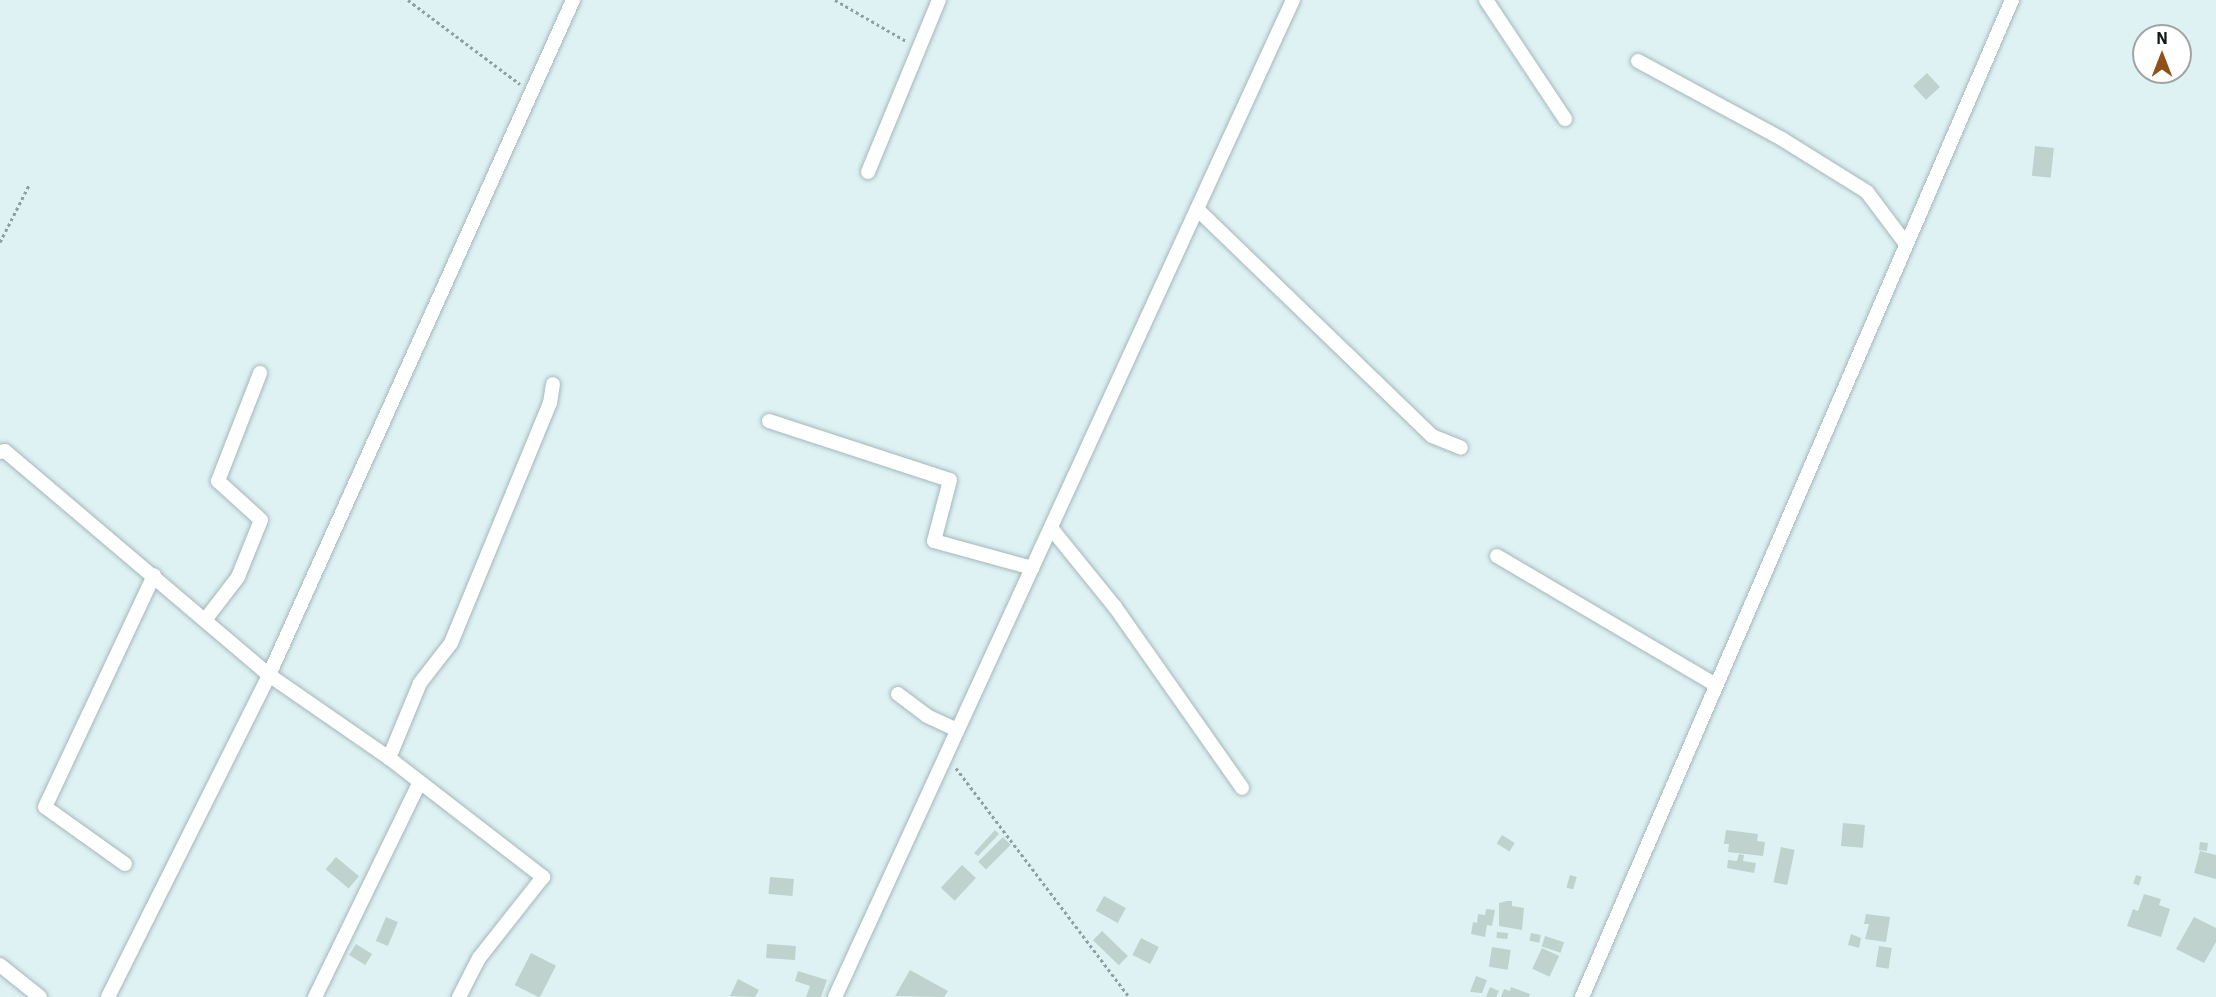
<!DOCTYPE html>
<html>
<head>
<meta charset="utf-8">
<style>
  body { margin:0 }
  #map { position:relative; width:2216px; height:997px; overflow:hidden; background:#def2f4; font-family:"IBM Plex Sans",sans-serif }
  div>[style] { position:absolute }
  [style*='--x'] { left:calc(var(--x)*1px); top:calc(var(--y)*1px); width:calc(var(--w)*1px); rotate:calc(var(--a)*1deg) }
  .building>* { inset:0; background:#c0d2cd; transform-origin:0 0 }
  .path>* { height:3px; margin-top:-1.5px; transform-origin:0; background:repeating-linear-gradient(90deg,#909fa1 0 3px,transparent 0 6px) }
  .roads { filter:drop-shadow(0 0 2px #a4b7ba) drop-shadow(0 0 2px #a4b7ba) }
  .street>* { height:14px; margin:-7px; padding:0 7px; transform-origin:7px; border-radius:7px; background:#fff }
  span { translate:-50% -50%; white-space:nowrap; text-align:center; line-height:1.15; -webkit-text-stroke:4.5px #fff; paint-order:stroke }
  .north { position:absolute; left:2132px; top:24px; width:60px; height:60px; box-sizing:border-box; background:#fff; border:2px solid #a1a3a4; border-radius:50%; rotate:0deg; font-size:16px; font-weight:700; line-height:24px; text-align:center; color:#131a1b }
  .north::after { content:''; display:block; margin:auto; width:21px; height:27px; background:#905118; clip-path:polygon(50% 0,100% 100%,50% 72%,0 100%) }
</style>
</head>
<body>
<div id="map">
  <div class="building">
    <div style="left:1927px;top:73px;width:19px;height:19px;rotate:47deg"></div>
    <div style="left:2035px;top:146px;width:19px;height:30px;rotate:6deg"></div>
    <div style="left:1843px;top:823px;width:22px;height:23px;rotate:5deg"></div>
    <div style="clip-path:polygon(995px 830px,999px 834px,978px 856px,974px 853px)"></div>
    <div style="clip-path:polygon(1726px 830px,1758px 834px,1757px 841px,1765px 842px,1763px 856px,1728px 852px,1729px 844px,1724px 844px)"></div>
    <div style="left:1502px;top:835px;width:15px;height:10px;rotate:32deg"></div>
    <div style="left:1003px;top:837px;width:11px;height:35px;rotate:45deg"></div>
    <div style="left:2200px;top:842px;width:8px;height:8px;rotate:7deg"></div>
    <div style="left:1781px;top:847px;width:14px;height:36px;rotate:12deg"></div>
    <div style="clip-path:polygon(2200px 851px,2216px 855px,2216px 879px,2194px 873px)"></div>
    <div style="clip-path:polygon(1739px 854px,1744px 855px,1743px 861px,1756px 863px,1754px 873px,1727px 868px,1728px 860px,1737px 861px)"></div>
    <div style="left:336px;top:857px;width:30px;height:16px;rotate:40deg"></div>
    <div style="left:962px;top:865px;width:19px;height:31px;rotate:43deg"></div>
    <div style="left:1570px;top:875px;width:7px;height:13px;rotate:16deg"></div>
    <div style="left:2136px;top:875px;width:6px;height:9px;rotate:18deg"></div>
    <div style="left:770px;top:877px;width:24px;height:17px;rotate:5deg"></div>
    <div style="clip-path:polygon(2144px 894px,2161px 899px,2159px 905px,2170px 909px,2161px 937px,2127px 926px,2133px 909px,2138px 911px)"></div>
    <div style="left:1104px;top:896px;width:25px;height:17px;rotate:29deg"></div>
    <div style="clip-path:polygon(1507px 901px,1512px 901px,1512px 906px,1524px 908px,1522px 930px,1499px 926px,1499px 903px)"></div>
    <div style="clip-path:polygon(1486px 909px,1495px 910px,1492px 926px,1487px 925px,1485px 937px,1471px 934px,1473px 922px,1477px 923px,1478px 914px,1485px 915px)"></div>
    <div style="clip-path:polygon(1866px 914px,1890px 917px,1886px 942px,1865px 939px,1869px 924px,1864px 924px)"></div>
    <div style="left:386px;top:917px;width:13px;height:26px;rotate:23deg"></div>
    <div style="clip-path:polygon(2194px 917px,2216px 928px,2216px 942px,2204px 963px,2176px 949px)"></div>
    <div style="left:1102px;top:931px;width:36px;height:13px;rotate:44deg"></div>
    <div style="left:1497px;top:932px;width:11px;height:6px;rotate:5deg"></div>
    <div style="left:1531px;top:933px;width:10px;height:8px;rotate:11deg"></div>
    <div style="clip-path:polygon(1851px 934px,1861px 938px,1859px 948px,1848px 945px)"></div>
    <div style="left:1545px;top:936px;width:20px;height:11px;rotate:18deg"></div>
    <div style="left:1141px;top:938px;width:20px;height:19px;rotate:27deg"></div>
    <div style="left:356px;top:944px;width:19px;height:13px;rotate:32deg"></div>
    <div style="left:767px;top:944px;width:29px;height:14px;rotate:4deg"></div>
    <div style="left:1879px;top:946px;width:13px;height:21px;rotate:9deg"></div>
    <div style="left:1492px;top:947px;width:19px;height:20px;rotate:9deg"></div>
    <div style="left:1542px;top:948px;width:19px;height:23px;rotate:25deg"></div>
    <div style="left:531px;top:953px;width:28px;height:36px;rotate:27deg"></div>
    <div style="clip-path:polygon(910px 970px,948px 991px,944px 997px,895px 996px)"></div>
    <div style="clip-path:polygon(798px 971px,827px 980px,821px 997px,806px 997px,810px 986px,795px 981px)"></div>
    <div style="clip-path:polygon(1476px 976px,1487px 980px,1482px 993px,1470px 992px)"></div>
    <div style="clip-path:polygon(738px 979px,759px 990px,755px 997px,730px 996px)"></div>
    <div style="clip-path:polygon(1490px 987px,1499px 991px,1496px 997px,1486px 997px)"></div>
    <div style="clip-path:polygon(1511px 987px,1530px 994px,1529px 997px,1501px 997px,1504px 989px,1510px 991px)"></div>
  </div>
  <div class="path">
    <div style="--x:408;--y:0;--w:140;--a:36.9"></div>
    <div style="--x:835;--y:0;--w:82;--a:30"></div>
    <div style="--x:0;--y:242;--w:64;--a:-63"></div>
    <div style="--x:956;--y:768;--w:287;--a:52.9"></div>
  </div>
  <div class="roads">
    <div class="street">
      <div style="--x:1486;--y:0;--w:143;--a:56.4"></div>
      <div style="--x:1638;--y:61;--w:164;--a:28.4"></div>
      <div style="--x:1782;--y:139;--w:100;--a:31.9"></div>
      <div style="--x:1867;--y:192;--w:65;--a:53.1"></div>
      <div style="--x:868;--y:172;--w:186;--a:-67.6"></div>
      <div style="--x:1197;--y:209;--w:327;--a:44"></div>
      <div style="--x:1432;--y:436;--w:31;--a:22"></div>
      <div style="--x:769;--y:421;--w:190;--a:18.1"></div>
      <div style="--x:950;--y:480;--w:63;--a:104.7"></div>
      <div style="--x:934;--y:541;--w:102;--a:15.4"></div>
      <div style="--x:0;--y:452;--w:5;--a:-11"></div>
      <div style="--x:5;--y:451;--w:346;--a:40.3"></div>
      <div style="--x:269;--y:675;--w:146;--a:34.7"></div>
      <div style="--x:389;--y:758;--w:195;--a:37.7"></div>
      <div style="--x:543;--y:877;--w:103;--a:128.3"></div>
      <div style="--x:479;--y:958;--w:44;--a:117.1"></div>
      <div style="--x:1051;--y:528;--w:102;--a:51"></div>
      <div style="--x:1115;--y:607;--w:221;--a:54.9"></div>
      <div style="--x:1497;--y:556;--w:254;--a:30.5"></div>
      <div style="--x:205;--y:620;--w:54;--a:-52.5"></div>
      <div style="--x:238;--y:577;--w:61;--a:-68"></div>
      <div style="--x:261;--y:520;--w:58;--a:-137.8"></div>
      <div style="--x:218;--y:481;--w:116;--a:-68.7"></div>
      <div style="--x:898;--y:694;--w:36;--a:37"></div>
      <div style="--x:927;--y:716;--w:33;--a:25"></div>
      <div style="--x:389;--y:758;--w:81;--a:-67.5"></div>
      <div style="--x:420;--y:683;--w:51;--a:-52.2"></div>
      <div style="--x:451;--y:643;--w:260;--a:-67.6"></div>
      <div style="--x:550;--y:403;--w:19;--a:-81"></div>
      <div style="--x:125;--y:864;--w:98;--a:-144.5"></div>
      <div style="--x:45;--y:807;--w:256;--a:-64.8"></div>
      <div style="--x:0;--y:965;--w:51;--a:38.7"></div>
      <div style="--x:108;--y:997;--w:360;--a:-63.4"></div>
      <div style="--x:269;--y:675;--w:740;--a:-65.75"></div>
      <div style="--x:315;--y:997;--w:239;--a:-64"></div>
      <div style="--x:835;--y:997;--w:1097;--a:-65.33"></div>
      <div style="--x:1582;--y:997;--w:1086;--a:-66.67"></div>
    </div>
  </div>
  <div class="north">N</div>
</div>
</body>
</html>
